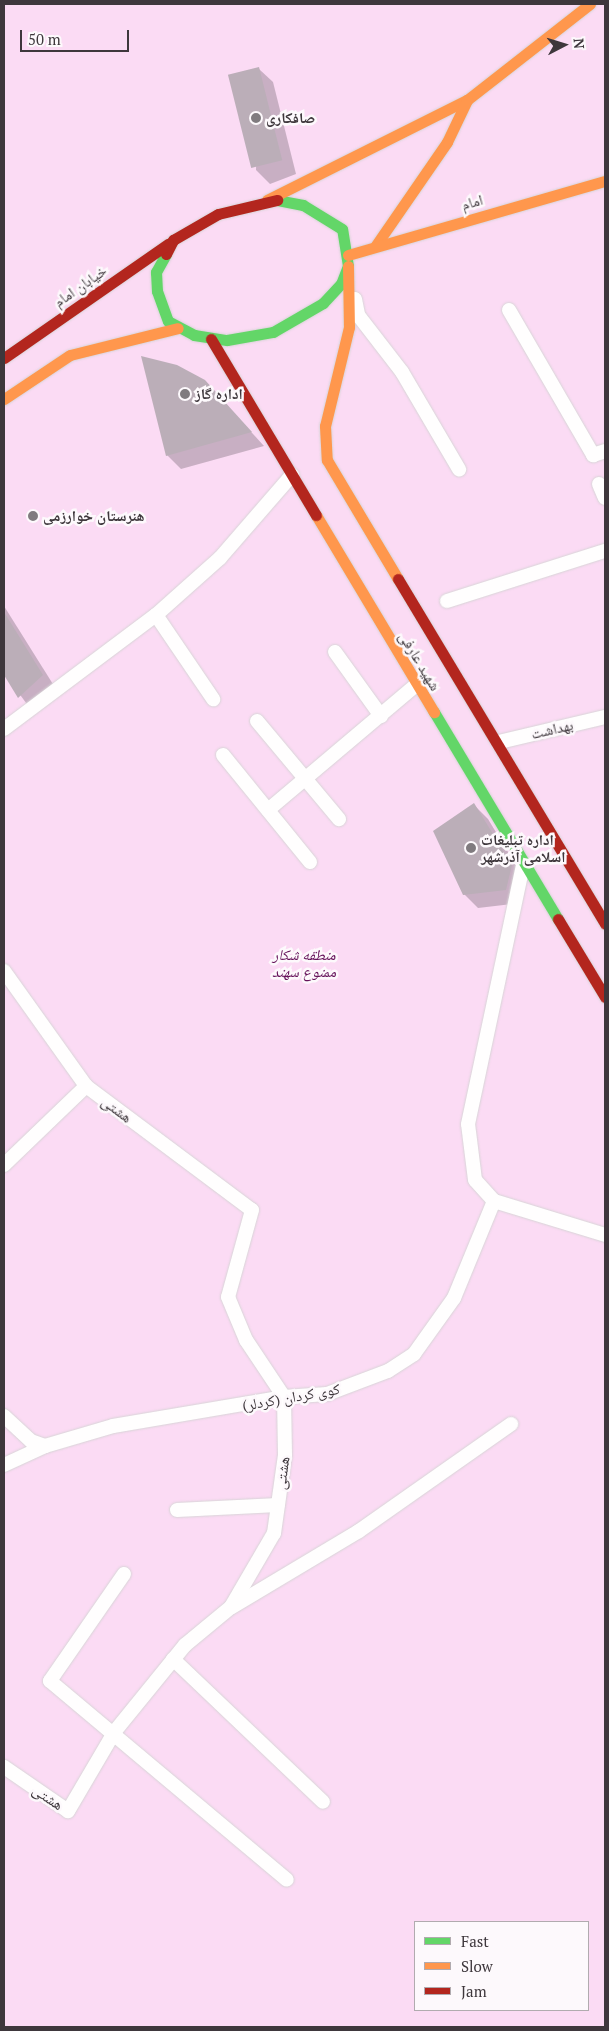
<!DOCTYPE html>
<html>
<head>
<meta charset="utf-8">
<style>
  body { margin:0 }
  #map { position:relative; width:609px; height:2031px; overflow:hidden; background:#fcfafb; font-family:"PT Serif","Noto Naskh Arabic",serif }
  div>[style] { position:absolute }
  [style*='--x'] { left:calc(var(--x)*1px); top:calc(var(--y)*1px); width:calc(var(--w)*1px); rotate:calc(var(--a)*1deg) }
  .green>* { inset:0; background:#fbdbf4 }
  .shadow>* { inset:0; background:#0003 }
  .building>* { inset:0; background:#bbaeb8; transform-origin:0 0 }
  .roads { filter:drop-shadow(0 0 1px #d8d4d7) drop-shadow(0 0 1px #d8d4d7) }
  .street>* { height:14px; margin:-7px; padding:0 7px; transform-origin:7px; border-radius:7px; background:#fffefe }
  .fast>* { height:11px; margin:-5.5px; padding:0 5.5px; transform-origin:5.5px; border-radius:5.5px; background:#63d668 }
  .slow>* { height:11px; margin:-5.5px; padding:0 5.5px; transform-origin:5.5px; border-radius:5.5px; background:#ff974d }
  .jam>* { height:11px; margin:-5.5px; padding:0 5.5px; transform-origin:5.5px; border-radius:5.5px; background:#b3261e }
  .dots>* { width:14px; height:14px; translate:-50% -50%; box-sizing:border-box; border:2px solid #fdf9fc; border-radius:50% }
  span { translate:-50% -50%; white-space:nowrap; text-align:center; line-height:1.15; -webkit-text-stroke:5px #fdf9fc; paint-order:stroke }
  .poi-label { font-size:15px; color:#3e373c; font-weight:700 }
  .left { translate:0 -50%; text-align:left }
  .street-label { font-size:15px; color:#3e373c }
  .park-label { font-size:15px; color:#65125a; font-style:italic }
  .frame { position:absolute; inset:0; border:5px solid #3e373c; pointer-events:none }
  .legend { position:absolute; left:414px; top:1921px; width:175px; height:90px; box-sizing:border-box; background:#fdf9fc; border:1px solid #b1abaf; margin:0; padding:6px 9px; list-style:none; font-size:15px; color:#3e373c }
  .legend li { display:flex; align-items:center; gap:10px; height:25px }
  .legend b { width:25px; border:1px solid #b1abaf }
  .north { position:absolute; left:539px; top:20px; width:50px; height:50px; -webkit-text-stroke:4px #fdf9fc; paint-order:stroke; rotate:85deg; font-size:14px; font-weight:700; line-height:20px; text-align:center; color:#3e373c }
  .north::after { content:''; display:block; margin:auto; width:18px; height:22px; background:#3e373c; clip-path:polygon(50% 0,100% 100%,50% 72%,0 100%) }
  .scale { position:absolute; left:20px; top:30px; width:109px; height:22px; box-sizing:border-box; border:2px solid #3e373c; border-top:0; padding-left:6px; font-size:15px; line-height:18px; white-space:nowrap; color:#3e373c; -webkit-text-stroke:4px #fdf9fc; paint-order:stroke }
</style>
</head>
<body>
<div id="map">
  <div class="green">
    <div style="clip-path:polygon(evenodd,4px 4px,605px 4px,605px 2027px,4px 2027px,4px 4px,415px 1922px,588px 1922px,588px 2010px,415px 2010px,415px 1922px)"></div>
  </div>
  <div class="shadow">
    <div style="clip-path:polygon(259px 69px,273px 82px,296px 174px,270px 184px,256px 170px)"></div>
    <div style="clip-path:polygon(205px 381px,264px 446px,181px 469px,167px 455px)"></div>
    <div style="clip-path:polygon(4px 606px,56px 689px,32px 711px,4px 673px)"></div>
    <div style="clip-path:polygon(474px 805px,488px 819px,525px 880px,520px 903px,478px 908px,464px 894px)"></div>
  </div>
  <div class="building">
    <div style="left:259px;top:67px;width:96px;height:32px;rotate:76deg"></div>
    <div style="clip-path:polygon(141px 356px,177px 365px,205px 380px,252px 432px,166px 456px)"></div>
    <div style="clip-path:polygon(4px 612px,43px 675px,18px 698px,4px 675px)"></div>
    <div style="clip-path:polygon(474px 803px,512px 865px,506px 890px,463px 895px,433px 831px)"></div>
  </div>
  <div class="roads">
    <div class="street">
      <div style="--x:355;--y:299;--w:16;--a:79"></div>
      <div style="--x:358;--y:315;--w:72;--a:52.3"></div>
      <div style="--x:402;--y:372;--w:113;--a:59.6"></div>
      <div style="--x:509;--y:310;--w:168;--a:59.9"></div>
      <div style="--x:593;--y:455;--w:13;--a:-18"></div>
      <div style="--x:599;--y:484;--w:15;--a:67"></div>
      <div style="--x:447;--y:601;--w:166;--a:-17.6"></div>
      <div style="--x:156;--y:615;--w:102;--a:55.8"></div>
      <div style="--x:335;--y:652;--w:79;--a:54.3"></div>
      <div style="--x:257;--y:721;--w:128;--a:50.1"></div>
      <div style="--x:4;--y:729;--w:190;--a:-36.9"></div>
      <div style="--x:156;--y:615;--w:86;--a:-41.7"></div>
      <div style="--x:220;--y:558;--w:110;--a:-49.1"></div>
      <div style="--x:499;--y:742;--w:109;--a:-13.3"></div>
      <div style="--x:223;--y:755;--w:138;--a:50.9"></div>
      <div style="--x:268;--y:810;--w:194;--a:-40.2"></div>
      <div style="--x:4;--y:971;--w:141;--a:54.5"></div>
      <div style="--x:86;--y:1086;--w:207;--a:36.8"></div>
      <div style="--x:252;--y:1210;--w:90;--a:105.4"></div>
      <div style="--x:228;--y:1297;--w:47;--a:67.3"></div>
      <div style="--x:246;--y:1340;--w:69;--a:56.3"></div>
      <div style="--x:284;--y:1397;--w:58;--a:89"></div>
      <div style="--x:285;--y:1455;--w:79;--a:98"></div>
      <div style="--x:274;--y:1533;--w:86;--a:120.2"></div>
      <div style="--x:231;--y:1607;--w:60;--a:140.4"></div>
      <div style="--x:185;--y:1645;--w:111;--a:129.1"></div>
      <div style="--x:115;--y:1731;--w:93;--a:120.4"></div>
      <div style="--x:68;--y:1811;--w:78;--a:-145.5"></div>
      <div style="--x:4;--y:1165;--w:114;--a:-43.9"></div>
      <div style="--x:494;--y:1201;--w:28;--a:-132"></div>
      <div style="--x:475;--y:1180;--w:56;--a:-97.1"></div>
      <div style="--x:468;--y:1124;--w:265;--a:-78"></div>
      <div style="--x:4;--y:1416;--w:37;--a:43"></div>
      <div style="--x:31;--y:1441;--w:15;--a:20"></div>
      <div style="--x:45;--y:1446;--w:71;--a:-16.4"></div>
      <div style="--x:113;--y:1426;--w:173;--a:-9.6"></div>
      <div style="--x:284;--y:1397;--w:43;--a:-4"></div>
      <div style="--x:327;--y:1394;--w:65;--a:-20.7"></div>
      <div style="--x:388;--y:1371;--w:31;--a:-33"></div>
      <div style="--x:414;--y:1354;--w:69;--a:-54.5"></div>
      <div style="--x:454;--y:1298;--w:105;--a:-67.6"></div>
      <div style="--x:494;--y:1201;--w:116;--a:17"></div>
      <div style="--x:4;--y:1465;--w:45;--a:-24.9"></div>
      <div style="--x:177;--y:1510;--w:101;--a:-2.8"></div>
      <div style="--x:124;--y:1574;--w:130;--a:124.7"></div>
      <div style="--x:50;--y:1681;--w:309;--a:40"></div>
      <div style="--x:232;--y:1607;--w:148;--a:-30.9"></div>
      <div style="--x:359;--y:1531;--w:186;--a:-35.1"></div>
      <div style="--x:173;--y:1659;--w:207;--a:43.6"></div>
    </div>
    <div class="fast">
      <div style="--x:166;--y:254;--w:21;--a:119"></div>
      <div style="--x:156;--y:272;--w:19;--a:87"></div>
      <div style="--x:157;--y:291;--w:32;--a:70"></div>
      <div style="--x:168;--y:321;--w:30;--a:28"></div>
      <div style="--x:194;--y:335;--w:33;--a:9"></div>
      <div style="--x:227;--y:340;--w:47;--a:-9.9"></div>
      <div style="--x:273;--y:332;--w:58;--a:-30.1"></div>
      <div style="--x:323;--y:303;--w:26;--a:-47"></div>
      <div style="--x:341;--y:284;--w:19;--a:-69"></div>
      <div style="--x:348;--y:266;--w:37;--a:-99"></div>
      <div style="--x:342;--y:229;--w:46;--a:-148.4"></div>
      <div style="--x:303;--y:205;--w:26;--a:-169"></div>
      <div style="--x:434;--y:712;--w:241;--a:59.1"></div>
    </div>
    <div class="slow">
      <div style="--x:267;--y:200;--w:224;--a:-26.6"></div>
      <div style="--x:467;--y:100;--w:156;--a:-38"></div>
      <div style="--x:376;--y:245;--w:125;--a:-55.4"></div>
      <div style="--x:447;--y:142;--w:47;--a:-64.5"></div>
      <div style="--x:348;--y:255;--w:267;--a:-16.1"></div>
      <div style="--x:348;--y:266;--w:61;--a:89.1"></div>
      <div style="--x:349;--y:327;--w:102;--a:103.6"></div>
      <div style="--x:325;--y:426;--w:34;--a:87"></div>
      <div style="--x:327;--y:460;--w:139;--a:59.2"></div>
      <div style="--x:4;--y:399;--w:79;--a:-33.7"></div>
      <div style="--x:70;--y:355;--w:111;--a:-14"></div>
      <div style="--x:316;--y:515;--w:230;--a:59.1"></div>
    </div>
    <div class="jam">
      <div style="--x:166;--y:254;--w:16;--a:-63"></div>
      <div style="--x:173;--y:240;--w:52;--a:-30"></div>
      <div style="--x:218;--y:214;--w:61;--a:-13.3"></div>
      <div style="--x:211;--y:339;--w:205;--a:59.2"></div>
      <div style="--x:4;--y:358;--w:200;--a:-34.8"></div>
      <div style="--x:398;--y:579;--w:402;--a:59"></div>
      <div style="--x:558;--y:919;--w:91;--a:58.9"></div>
    </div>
  </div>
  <div class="dots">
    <div style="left:256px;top:118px;background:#807b7f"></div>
    <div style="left:185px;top:394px;background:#807b7f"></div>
    <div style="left:33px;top:516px;background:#807b7f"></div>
    <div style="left:471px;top:848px;background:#807b7f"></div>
  </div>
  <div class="poi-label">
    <span class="left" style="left:266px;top:118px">صافکاری</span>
    <span class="left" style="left:195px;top:394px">اداره گاز</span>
    <span class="left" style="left:43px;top:516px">هنرستان خوارزمی</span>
    <span class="left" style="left:481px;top:848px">اداره تبلیغات<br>اسلامی آذرشهر</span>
  </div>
  <div class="street-label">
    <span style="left:472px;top:202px;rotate:-16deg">امام</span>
    <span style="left:80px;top:286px;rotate:-35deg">خیابان امام</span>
    <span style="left:420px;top:661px;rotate:59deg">شهید عارفی</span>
    <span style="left:552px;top:729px;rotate:-13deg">بهداشت</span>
    <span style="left:117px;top:1109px;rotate:37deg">هشتی</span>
    <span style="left:291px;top:1397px;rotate:-10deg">کوی کردان (کردلر)</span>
    <span style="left:282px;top:1473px;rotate:-83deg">هشتی</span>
    <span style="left:48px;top:1797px;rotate:34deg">هشتی</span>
  </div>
  <div class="park-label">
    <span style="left:304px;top:963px">منطقه شکار<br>ممنوع سهند</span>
  </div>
  <div class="frame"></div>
  <ul class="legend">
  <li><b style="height:6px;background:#63d668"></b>Fast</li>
  <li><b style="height:6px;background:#ff974d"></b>Slow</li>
  <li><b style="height:6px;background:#b3261e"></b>Jam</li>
  </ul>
  <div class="north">N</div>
  <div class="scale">50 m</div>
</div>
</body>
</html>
